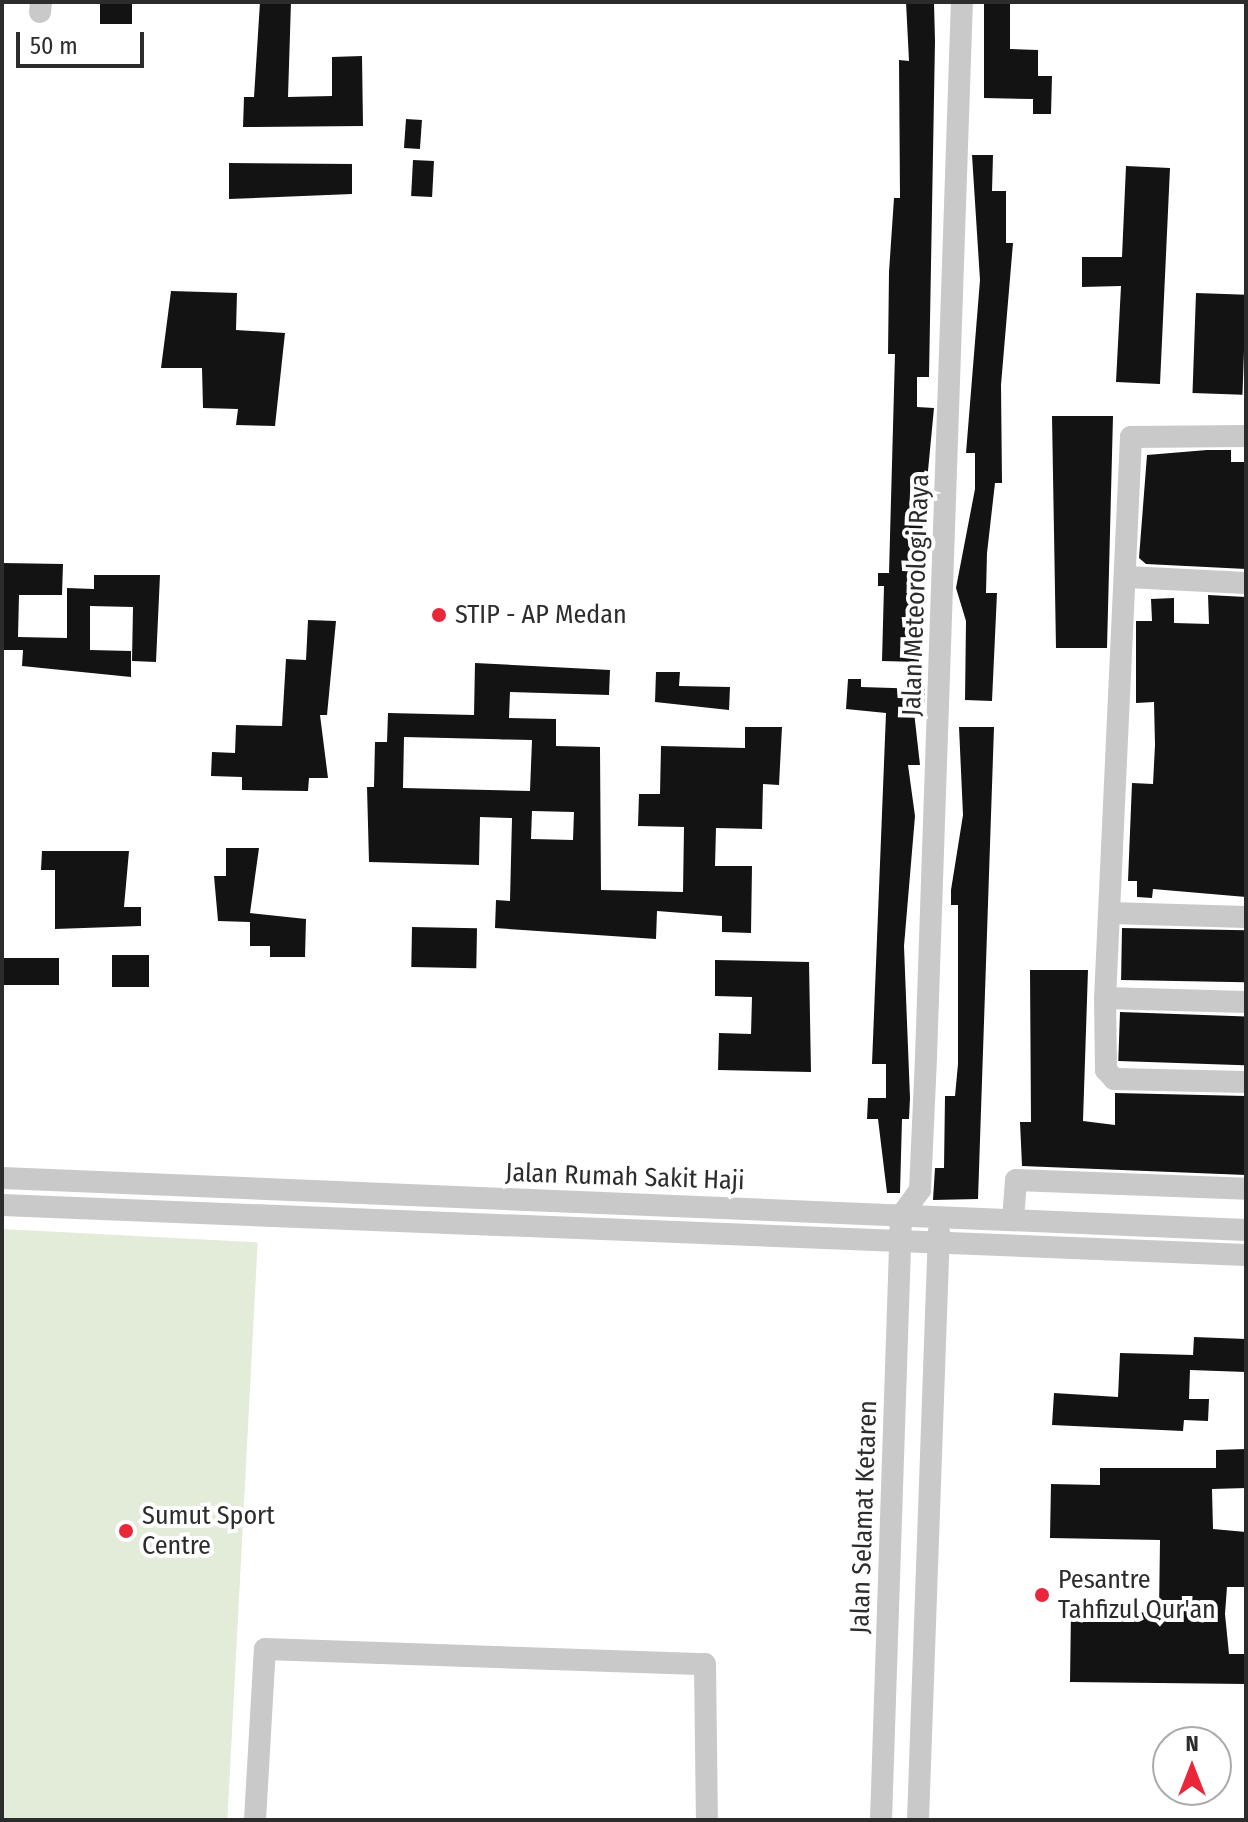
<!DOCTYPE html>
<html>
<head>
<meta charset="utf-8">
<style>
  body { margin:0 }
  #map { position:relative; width:1248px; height:1822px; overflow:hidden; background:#fff; font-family:"Fira Sans Condensed",sans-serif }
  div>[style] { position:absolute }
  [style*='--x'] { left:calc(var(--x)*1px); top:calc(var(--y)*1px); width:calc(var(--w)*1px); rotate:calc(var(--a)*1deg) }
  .green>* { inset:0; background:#e3ebd9; transform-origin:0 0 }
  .building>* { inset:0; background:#131313; transform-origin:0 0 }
  .minor>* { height:22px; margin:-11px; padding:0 11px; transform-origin:11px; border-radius:11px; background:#c9c9c9 }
  .dots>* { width:22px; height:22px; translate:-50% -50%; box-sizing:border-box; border:4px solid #fff; border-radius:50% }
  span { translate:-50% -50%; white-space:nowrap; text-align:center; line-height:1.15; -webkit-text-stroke:8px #fff; paint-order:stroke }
  .street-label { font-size:26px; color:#2c2c2c }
  .poi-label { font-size:26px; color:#2c2c2c }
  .left { translate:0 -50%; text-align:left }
  .frame { position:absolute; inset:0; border:4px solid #2c2c2c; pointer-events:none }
  .north { position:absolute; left:1152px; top:1726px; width:80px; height:80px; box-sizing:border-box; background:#fff; border:2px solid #ababab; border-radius:50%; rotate:0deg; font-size:22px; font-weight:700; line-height:32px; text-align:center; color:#2c2c2c }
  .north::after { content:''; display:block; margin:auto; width:28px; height:36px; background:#ea2739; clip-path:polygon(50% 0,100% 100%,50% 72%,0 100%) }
  .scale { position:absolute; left:16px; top:32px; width:128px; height:36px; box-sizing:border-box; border:4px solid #2c2c2c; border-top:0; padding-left:10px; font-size:24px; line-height:28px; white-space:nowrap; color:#2c2c2c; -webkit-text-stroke:6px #fff; paint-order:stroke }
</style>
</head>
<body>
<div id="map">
  <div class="green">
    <div style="left:2px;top:1229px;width:256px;height:591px;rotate:3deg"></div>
  </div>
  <div class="building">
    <div style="left:100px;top:2px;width:32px;height:22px"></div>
    <div style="clip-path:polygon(260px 2px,291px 2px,288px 97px,332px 96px,332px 57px,362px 56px,363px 126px,243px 127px,244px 97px,254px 97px)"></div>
    <div style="clip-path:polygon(906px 2px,934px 2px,935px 41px,929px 377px,917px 377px,917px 407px,934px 408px,919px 565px,913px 565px,919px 662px,882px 661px,884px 586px,878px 586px,878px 573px,889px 573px,895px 354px,888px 354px,889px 272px,894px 198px,900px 198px,899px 60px,909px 61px)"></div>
    <div style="clip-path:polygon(984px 2px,1010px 2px,1010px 49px,1038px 50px,1038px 76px,1052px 76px,1051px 114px,1033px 114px,1033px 99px,984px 98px)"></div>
    <div style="left:406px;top:119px;width:16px;height:29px;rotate:4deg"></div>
    <div style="clip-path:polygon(972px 155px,993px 155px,992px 191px,1006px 191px,1006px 243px,1013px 243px,1001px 385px,1002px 483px,995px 483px,987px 553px,986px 593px,997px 593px,992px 701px,965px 700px,966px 621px,956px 588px,975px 489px,975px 453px,966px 453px,980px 280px)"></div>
    <div style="left:413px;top:160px;width:21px;height:36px;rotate:3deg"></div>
    <div style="clip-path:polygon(229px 163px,352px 164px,352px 194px,229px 199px)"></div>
    <div style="clip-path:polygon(1126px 166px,1170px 168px,1160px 384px,1116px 382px,1121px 286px,1082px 287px,1082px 257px,1122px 257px)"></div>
    <div style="clip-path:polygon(171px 291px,237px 293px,236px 330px,285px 333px,275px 426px,236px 425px,238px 409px,203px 408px,202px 368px,161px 368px)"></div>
    <div style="left:1196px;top:293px;width:50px;height:100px;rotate:2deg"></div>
    <div style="clip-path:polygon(1052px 416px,1113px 416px,1107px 648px,1056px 648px)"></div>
    <div style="clip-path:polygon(1207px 450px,1231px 450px,1231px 462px,1246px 462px,1246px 569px,1146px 564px,1139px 558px,1147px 455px)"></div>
    <div style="clip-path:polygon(2px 563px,63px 564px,62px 595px,19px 595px,18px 637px,67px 638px,67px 588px,94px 589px,94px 575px,160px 575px,156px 662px,132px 661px,133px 607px,90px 606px,90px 650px,131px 651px,131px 677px,22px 666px,23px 650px,2px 650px)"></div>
    <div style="clip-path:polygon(1208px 595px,1246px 597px,1246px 897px,1153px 889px,1152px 898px,1137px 897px,1137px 881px,1128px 881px,1132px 783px,1153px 784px,1155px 745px,1154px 702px,1136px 703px,1136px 621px,1152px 621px,1151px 599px,1174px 598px,1174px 623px,1209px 624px)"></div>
    <div style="clip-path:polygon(308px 620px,336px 621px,327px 715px,320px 715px,328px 778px,309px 778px,308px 791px,242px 790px,242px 777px,211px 776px,212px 752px,235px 753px,236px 725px,282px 726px,286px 659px,306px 660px)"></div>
    <div style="clip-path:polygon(evenodd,475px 663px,610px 670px,609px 695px,510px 692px,509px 718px,556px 719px,556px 746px,600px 747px,601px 890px,683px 892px,684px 827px,638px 826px,639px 794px,660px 794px,661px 746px,745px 748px,745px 727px,782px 727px,779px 785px,763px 784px,762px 829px,716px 828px,715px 866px,752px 866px,751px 933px,722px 932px,722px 916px,657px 911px,656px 939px,495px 928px,496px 900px,510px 901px,512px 818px,480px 817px,479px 865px,369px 862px,367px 787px,374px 787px,375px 742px,387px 742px,388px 713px,474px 715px,475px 663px,404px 737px,532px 740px,530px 791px,403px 788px,404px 737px,475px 663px,532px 811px,574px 812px,573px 840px,531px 839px,532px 811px)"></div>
    <div style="clip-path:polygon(656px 672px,680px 672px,679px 686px,730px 687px,729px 710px,655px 702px)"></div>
    <div style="clip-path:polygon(848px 679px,861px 679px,861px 687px,925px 689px,924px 704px,913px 703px,920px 765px,908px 765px,915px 816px,904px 946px,910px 1098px,909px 1119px,902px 1119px,900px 1193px,887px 1193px,878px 1119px,867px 1119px,868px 1098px,886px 1098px,886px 1064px,872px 1064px,886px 713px,846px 709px)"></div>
    <div style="clip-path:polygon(959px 727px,994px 727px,978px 1199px,933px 1200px,935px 1168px,944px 1168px,945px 1096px,955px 1096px,958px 1064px,958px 905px,951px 905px,951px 890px,963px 815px)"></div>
    <div style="clip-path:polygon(226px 848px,259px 848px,250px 913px,306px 919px,305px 957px,270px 957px,270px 946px,250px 946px,250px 922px,218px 921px,214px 876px,226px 876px)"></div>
    <div style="clip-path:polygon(42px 851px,129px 851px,124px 907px,141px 907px,141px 926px,55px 929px,55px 870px,41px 870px)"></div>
    <div style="left:412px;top:927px;width:65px;height:40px;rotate:1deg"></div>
    <div style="left:1122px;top:928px;width:124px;height:52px;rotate:1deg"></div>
    <div style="left:112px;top:955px;width:37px;height:32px"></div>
    <div style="left:2px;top:958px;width:57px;height:27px"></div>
    <div style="clip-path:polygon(715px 960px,809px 962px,811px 1072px,718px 1070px,719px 1033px,751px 1034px,752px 997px,715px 996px)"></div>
    <div style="clip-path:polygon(1030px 970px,1088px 970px,1083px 1121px,1115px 1125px,1115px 1093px,1246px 1096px,1246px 1175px,1022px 1166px,1020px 1122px,1031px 1122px)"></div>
    <div style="left:1120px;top:1012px;width:126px;height:49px;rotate:2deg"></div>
    <div style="clip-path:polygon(1194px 1337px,1246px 1339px,1246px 1372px,1190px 1370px,1189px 1399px,1209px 1399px,1208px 1421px,1184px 1420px,1183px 1431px,1052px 1425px,1054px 1393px,1118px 1397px,1120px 1353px,1193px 1355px)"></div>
    <div style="clip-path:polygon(1246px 1449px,1246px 1488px,1212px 1489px,1213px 1529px,1246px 1532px,1246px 1587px,1227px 1587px,1225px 1614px,1229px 1654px,1246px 1654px,1246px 1684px,1070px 1682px,1071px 1610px,1159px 1613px,1160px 1540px,1050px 1538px,1051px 1484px,1100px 1485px,1100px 1468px,1216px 1468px,1216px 1450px)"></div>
  </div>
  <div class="minor">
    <div style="--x:40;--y:12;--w:10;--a:-84"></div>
    <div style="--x:1246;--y:436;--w:115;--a:179.5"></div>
    <div style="--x:1131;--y:437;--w:562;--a:92.65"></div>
    <div style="--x:1105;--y:998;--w:72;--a:89.2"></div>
    <div style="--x:1106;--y:1070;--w:12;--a:48"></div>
    <div style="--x:1114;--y:1079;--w:132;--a:1.3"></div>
    <div style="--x:1128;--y:577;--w:118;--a:2.9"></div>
    <div style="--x:1110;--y:913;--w:136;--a:1.7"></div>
    <div style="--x:1105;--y:998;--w:141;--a:1.6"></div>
    <div style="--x:2;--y:1178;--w:1245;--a:2.39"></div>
    <div style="--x:2;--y:1205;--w:1245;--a:2.3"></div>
    <div style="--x:1013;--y:1220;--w:40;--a:-85.7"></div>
    <div style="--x:1016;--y:1180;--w:230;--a:2.2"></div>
    <div style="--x:255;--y:1820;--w:171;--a:-86.7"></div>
    <div style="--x:265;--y:1649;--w:440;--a:2"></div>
    <div style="--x:705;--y:1664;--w:156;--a:89.3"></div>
    <div style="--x:881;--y:1820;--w:604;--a:-88.1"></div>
    <div style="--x:901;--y:1216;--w:32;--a:-54"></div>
    <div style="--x:920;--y:1190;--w:133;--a:-87.4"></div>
    <div style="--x:926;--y:1057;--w:1056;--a:-88.05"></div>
    <div style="--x:918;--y:1820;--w:589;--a:-87.96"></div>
  </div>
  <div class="dots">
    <div style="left:439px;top:615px;background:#ea2739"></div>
    <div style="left:126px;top:1531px;background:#ea2739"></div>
    <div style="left:1042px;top:1595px;background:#ea2739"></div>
  </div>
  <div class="street-label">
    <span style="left:916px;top:595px;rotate:-88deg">Jalan Meteorologi Raya</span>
    <span style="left:625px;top:1177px;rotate:2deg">Jalan Rumah Sakit Haji</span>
    <span style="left:864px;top:1517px;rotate:-88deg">Jalan Selamat Ketaren</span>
  </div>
  <div class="poi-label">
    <span class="left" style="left:455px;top:615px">STIP - AP Medan</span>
    <span class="left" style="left:142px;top:1531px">Sumut Sport<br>Centre</span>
    <span class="left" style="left:1058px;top:1595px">Pesantre<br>Tahfizul Qur'an</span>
  </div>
  <div class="frame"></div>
  <div class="north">N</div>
  <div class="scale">50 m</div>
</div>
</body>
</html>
